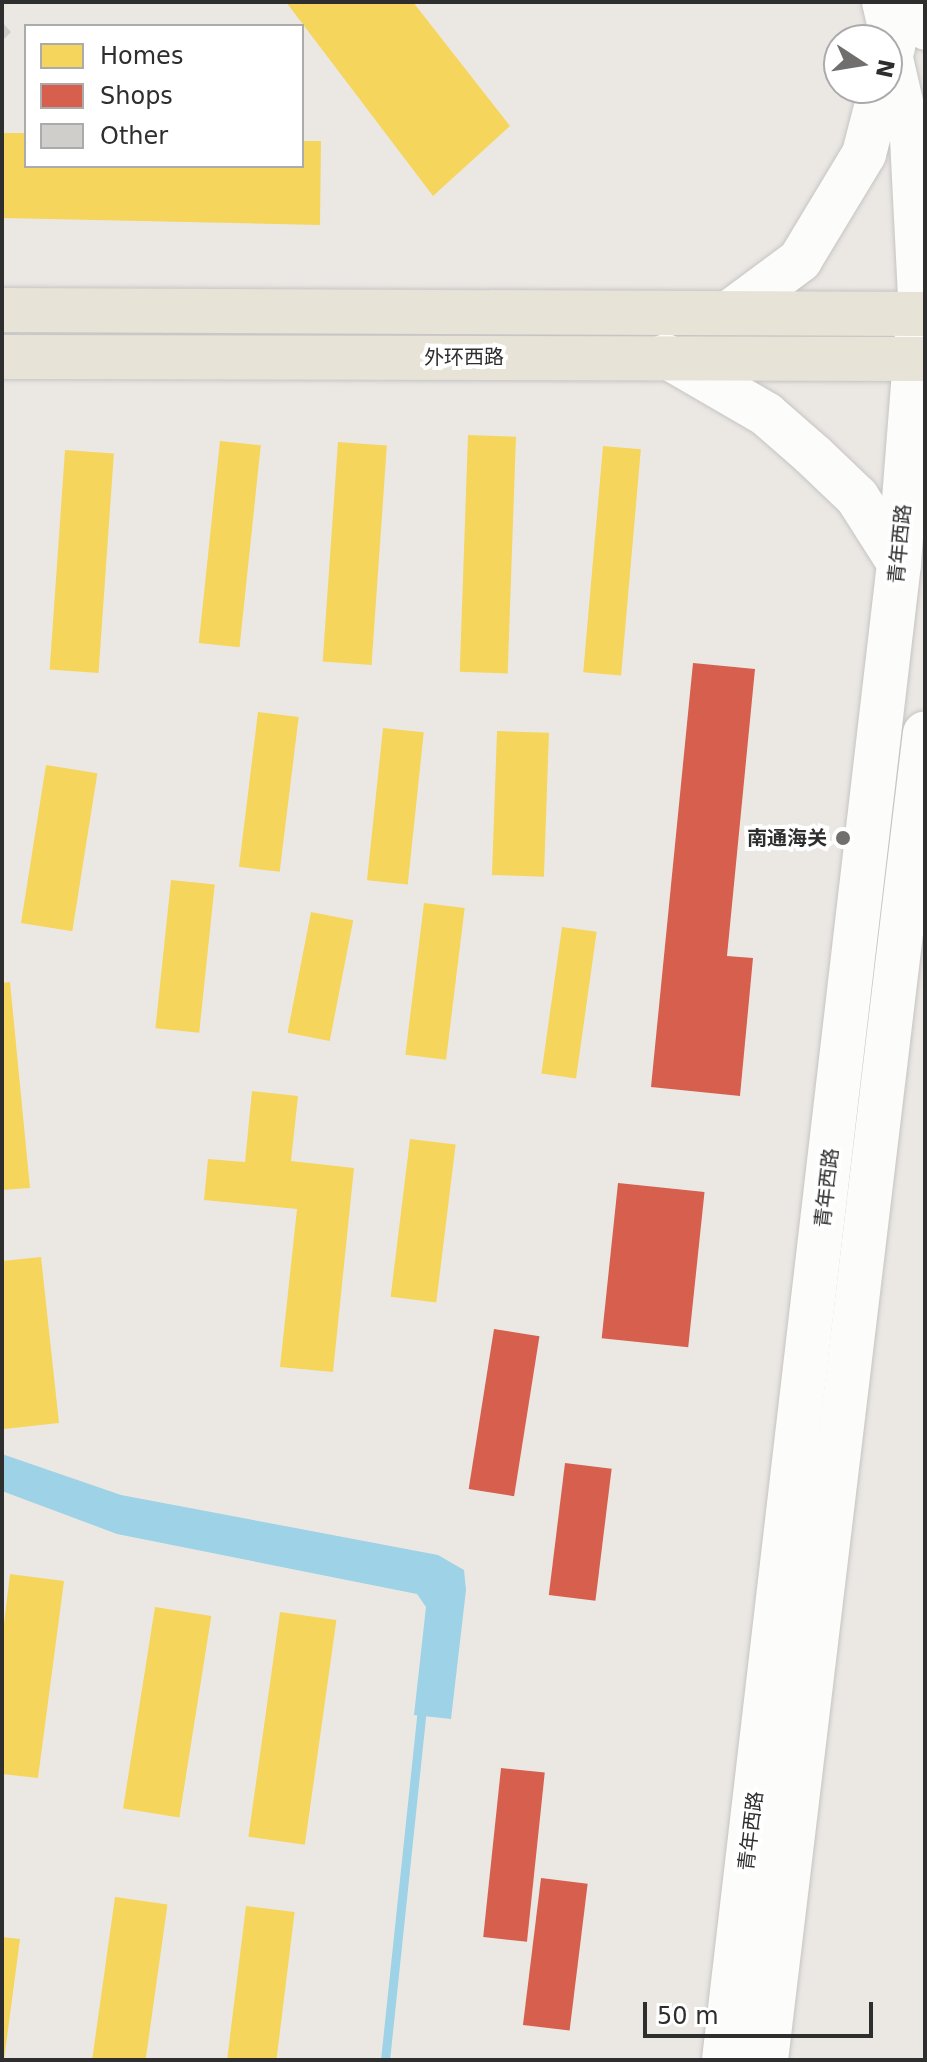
<!DOCTYPE html>
<html>
<head>
<meta charset="utf-8">
<style>
  body { margin:0 }
  #map { position:relative; width:927px; height:2062px; overflow:hidden; background:#ebe8e4; font-family:"DejaVu Sans","Noto Sans SC",sans-serif }
  div>[style] { position:absolute }
  [style*='--x'] { left:calc(var(--x)*1px); top:calc(var(--y)*1px); width:calc(var(--w)*1px); rotate:calc(var(--a)*1deg) }
  .water>* { inset:0; background:#9dd2e7 }
  .homes>* { inset:0; background:#f6d55c; transform-origin:0 0 }
  .shops>* { inset:0; background:#d6604d; transform-origin:0 0 }
  .stream>* { height:9px; margin:-4.5px; padding:0 4.5px; transform-origin:4.5px; border-radius:4.5px; background:#9dd2e7 }
  .building>* { inset:0; background:#d0cecb }
  .roads { filter:drop-shadow(0 0 2px #c6c4c4) drop-shadow(0 0 2px #c6c4c4) }
  .tertiary>* { height:38px; margin:-19px; padding:0 19px; transform-origin:19px; border-radius:19px; background:#fcfcfb }
  .secondary>* { height:44px; margin:-22px; padding:0 22px; transform-origin:22px; border-radius:22px; background:#fcfcfb }
  .primary>* { height:44px; margin:-22px; padding:0 22px; transform-origin:22px; border-radius:22px; background:#e7e3d6 }
  .dots>* { width:22px; height:22px; translate:-50% -50%; box-sizing:border-box; border:4px solid #fff; border-radius:50% }
  span { translate:-50% -50%; white-space:nowrap; text-align:center; line-height:1.15; -webkit-text-stroke:8px #fff; paint-order:stroke }
  .street-label { font-size:20px; color:#2e2e2e }
  .poi-label { font-size:20px; color:#2e2e2e; font-weight:700 }
  .right { translate:-100% -50%; text-align:right }
  .frame { position:absolute; inset:0; border:4px solid #2e2e2e; pointer-events:none }
  .legend { position:absolute; left:24px; top:24px; width:280px; height:144px; box-sizing:border-box; background:#fff; border:2px solid #ababab; margin:0; padding:10px 14px; list-style:none; font-size:24px; color:#2e2e2e }
  .legend li { display:flex; align-items:center; gap:16px; height:40px }
  .legend b { width:40px; border:2px solid #ababab }
  .north { position:absolute; left:823px; top:24px; width:80px; height:80px; box-sizing:border-box; background:#fff; border:2px solid #ababab; border-radius:50%; rotate:102deg; font-size:22px; font-weight:700; line-height:32px; text-align:center; color:#2e2e2e }
  .north::after { content:''; display:block; margin:auto; width:28px; height:36px; background:#706f6e; clip-path:polygon(50% 0,100% 100%,50% 72%,0 100%) }
  .scale { position:absolute; left:643px; top:2002px; width:230px; height:36px; box-sizing:border-box; border:4px solid #2e2e2e; border-top:0; padding-left:10px; font-size:24px; line-height:28px; white-space:nowrap; color:#2e2e2e; -webkit-text-stroke:6px #fff; paint-order:stroke }
</style>
</head>
<body>
<div id="map">
  <div class="water">
    <div style="clip-path:polygon(2px 1454px,121px 1495px,438px 1555px,464px 1570px,466px 1590px,451px 1719px,414px 1715px,426px 1607px,417px 1594px,117px 1534px,2px 1491px)"></div>
  </div>
  <div class="homes">
    <div style="clip-path:polygon(286px 2px,413px 2px,510px 126px,433px 196px)"></div>
    <div style="clip-path:polygon(2px 133px,26px 133px,26px 166px,302px 166px,302px 141px,321px 141px,320px 225px,2px 218px)"></div>
    <div style="left:468px;top:435px;width:48px;height:237px;rotate:2deg"></div>
    <div style="left:220px;top:441px;width:41px;height:203px;rotate:6deg"></div>
    <div style="left:338px;top:442px;width:49px;height:220px;rotate:4deg"></div>
    <div style="left:603px;top:446px;width:38px;height:227px;rotate:5deg"></div>
    <div style="left:65px;top:450px;width:49px;height:220px;rotate:4deg"></div>
    <div style="left:258px;top:712px;width:41px;height:156px;rotate:7deg"></div>
    <div style="left:383px;top:728px;width:41px;height:153px;rotate:6deg"></div>
    <div style="left:497px;top:731px;width:52px;height:144px;rotate:2deg"></div>
    <div style="left:46px;top:765px;width:52px;height:160px;rotate:9deg"></div>
    <div style="left:171px;top:880px;width:44px;height:149px;rotate:6deg"></div>
    <div style="left:424px;top:903px;width:41px;height:153px;rotate:7deg"></div>
    <div style="left:311px;top:912px;width:43px;height:123px;rotate:11deg"></div>
    <div style="left:562px;top:927px;width:35px;height:148px;rotate:8deg"></div>
    <div style="clip-path:polygon(10px 982px,30px 1188px,2px 1190px,2px 983px)"></div>
    <div style="clip-path:polygon(252px 1091px,298px 1096px,291px 1161px,354px 1168px,333px 1372px,280px 1367px,297px 1209px,204px 1200px,208px 1159px,245px 1162px)"></div>
    <div style="left:410px;top:1139px;width:46px;height:159px;rotate:7deg"></div>
    <div style="clip-path:polygon(41px 1257px,59px 1423px,4px 1429px,2px 1261px)"></div>
    <div style="clip-path:polygon(10px 1574px,64px 1581px,38px 1778px,2px 1774px,2px 1640px)"></div>
    <div style="left:155px;top:1607px;width:57px;height:204px;rotate:9deg"></div>
    <div style="left:280px;top:1612px;width:57px;height:227px;rotate:8deg"></div>
    <div style="left:115px;top:1897px;width:53px;height:164px;rotate:8deg"></div>
    <div style="left:246px;top:1906px;width:49px;height:155px;rotate:7deg"></div>
    <div style="clip-path:polygon(2px 1937px,20px 1939px,4px 2060px,2px 2060px)"></div>
  </div>
  <div class="shops">
    <div style="clip-path:polygon(693px 663px,755px 669px,727px 956px,753px 958px,740px 1096px,651px 1087px)"></div>
    <div style="left:618px;top:1183px;width:87px;height:156px;rotate:6deg"></div>
    <div style="left:494px;top:1329px;width:46px;height:162px;rotate:9deg"></div>
    <div style="left:565px;top:1463px;width:47px;height:133px;rotate:7deg"></div>
    <div style="left:501px;top:1768px;width:44px;height:170px;rotate:6deg"></div>
    <div style="left:541px;top:1878px;width:47px;height:148px;rotate:7deg"></div>
  </div>
  <div class="stream">
    <div style="--x:385;--y:2060;--w:357;--a:-84"></div>
  </div>
  <div class="building">
    <div style="clip-path:polygon(2px 22px,11px 32px,2px 41px)"></div>
  </div>
  <div class="roads">
    <div class="tertiary">
      <div style="--x:881;--y:2;--w:120;--a:77"></div>
      <div style="--x:908;--y:119;--w:195;--a:87.1"></div>
      <div style="--x:903;--y:2;--w:36;--a:53"></div>
    </div>
    <div class="secondary">
      <div style="--x:887;--y:67;--w:21;--a:-73"></div>
      <div style="--x:729;--y:313;--w:89;--a:-36.7"></div>
      <div style="--x:800;--y:260;--w:124;--a:-58.9"></div>
      <div style="--x:864;--y:154;--w:68;--a:-75.6"></div>
      <div style="--x:666;--y:356;--w:116;--a:30.1"></div>
      <div style="--x:766;--y:414;--w:62;--a:41.1"></div>
      <div style="--x:813;--y:455;--w:61;--a:43.7"></div>
      <div style="--x:857;--y:497;--w:78;--a:57.5"></div>
      <div style="--x:724;--y:2060;--w:1507;--a:-83.33"></div>
      <div style="--x:899;--y:563;--w:243;--a:-85.5"></div>
      <div style="--x:766;--y:2060;--w:1336;--a:-83.17"></div>
    </div>
    <div class="primary">
      <div style="--x:2;--y:310;--w:923;--a:0.25"></div>
      <div style="--x:2;--y:357;--w:923;--a:0.12"></div>
    </div>
  </div>
  <div class="dots">
    <div style="left:843px;top:838px;background:#706f6e"></div>
  </div>
  <div class="street-label">
    <span style="left:464px;top:357px">外环西路</span>
    <span style="left:900px;top:544px;rotate:-84deg">青年西路</span>
    <span style="left:827px;top:1188px;rotate:-83deg">青年西路</span>
    <span style="left:751px;top:1831px;rotate:-83deg">青年西路</span>
  </div>
  <div class="poi-label">
    <span class="right" style="left:827px;top:838px">南通海关</span>
  </div>
  <div class="frame"></div>
  <ul class="legend">
  <li><b style="height:22px;background:#f6d55c"></b>Homes</li>
  <li><b style="height:22px;background:#d6604d"></b>Shops</li>
  <li><b style="height:22px;background:#d0cecb"></b>Other</li>
  </ul>
  <div class="north">N</div>
  <div class="scale">50 m</div>
</div>
</body>
</html>
